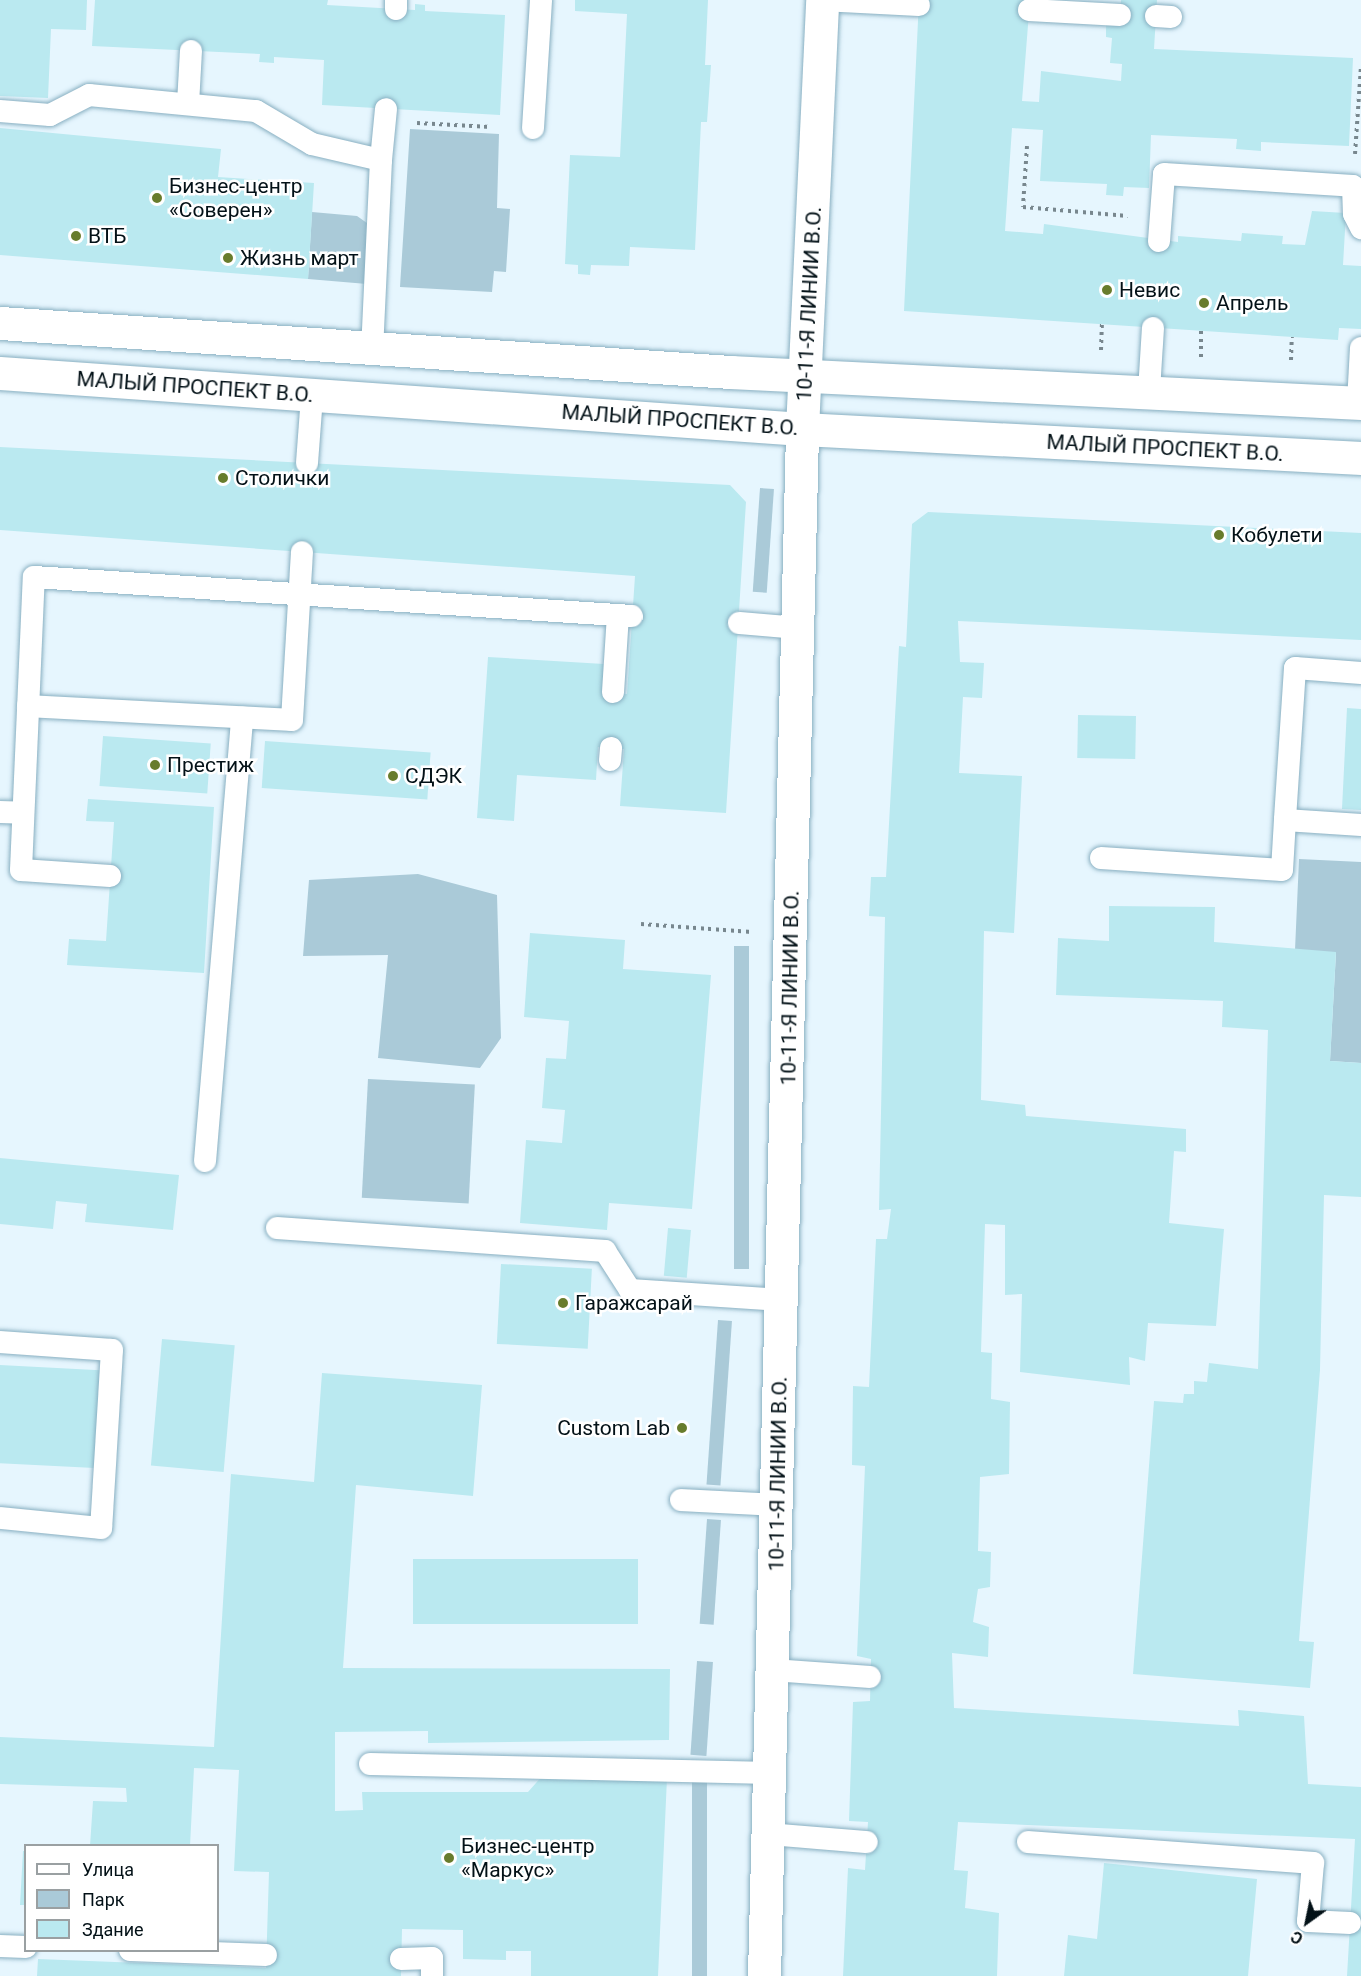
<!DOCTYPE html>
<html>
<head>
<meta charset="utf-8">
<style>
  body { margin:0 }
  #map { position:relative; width:1361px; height:1976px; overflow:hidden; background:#e6f6fe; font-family:Roboto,sans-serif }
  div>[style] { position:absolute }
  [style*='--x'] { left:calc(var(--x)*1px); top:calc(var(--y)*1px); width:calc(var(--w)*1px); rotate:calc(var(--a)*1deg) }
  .green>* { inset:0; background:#aacad8; transform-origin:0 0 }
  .building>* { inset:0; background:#bae9f0; transform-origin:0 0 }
  .path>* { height:4px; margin-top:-2px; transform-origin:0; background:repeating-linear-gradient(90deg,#78878e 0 3px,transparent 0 7.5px) }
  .roads { filter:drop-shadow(0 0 2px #88afc1) drop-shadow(0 0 2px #88afc1) }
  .lane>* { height:22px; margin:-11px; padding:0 11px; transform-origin:11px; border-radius:11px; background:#fff }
  .street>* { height:33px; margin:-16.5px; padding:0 16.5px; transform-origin:16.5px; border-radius:16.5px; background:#fff }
  .secondary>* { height:33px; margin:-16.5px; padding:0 16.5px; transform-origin:16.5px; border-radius:16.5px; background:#fff }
  .dots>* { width:16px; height:16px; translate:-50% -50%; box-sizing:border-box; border:3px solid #fff; border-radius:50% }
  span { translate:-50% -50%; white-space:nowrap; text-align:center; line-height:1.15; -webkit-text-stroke:5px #fff; paint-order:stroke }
  .poi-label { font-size:21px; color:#031117 }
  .left { translate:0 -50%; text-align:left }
  .right { translate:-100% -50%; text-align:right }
  .street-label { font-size:21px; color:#031117 }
  .legend { position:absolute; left:24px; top:1844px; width:195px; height:108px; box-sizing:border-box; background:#fff; border:2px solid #9aa0a2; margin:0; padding:8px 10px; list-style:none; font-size:18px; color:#031117 }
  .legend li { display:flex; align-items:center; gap:12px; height:30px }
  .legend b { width:30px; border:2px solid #9aa0a2 }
  .north { position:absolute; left:1277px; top:1892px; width:60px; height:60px; -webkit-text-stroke:4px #fff; paint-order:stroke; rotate:213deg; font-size:16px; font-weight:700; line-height:24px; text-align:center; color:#031117 }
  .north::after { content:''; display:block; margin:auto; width:21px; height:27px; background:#031117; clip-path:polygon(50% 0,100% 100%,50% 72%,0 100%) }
</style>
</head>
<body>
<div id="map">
  <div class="green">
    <div style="clip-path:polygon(410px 129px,499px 134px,497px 208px,510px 209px,506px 272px,494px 271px,492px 292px,400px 287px)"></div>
    <div style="clip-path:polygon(312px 212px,357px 216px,367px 223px,367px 284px,308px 279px)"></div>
    <div style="left:760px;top:488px;width:14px;height:104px;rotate:4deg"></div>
    <div style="clip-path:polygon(1299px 859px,1361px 862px,1361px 1063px,1330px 1061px,1336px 953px,1295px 950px)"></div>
    <div style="clip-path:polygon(418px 874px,497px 895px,501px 1038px,480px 1068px,378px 1058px,388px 955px,303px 956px,309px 880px)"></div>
    <div style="left:734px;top:946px;width:15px;height:323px"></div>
    <div style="left:368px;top:1079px;width:107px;height:119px;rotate:3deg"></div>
    <div style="left:718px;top:1320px;width:14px;height:165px;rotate:4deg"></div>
    <div style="left:707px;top:1519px;width:14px;height:105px;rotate:4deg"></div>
    <div style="left:697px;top:1661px;width:16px;height:94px;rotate:4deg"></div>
    <div style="left:692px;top:1779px;width:15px;height:197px"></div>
  </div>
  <div class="building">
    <div style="clip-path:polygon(0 0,87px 0,86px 30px,51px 29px,48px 98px,0 96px)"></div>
    <div style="clip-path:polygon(95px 0,328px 0,327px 5px,415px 10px,415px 4px,425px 5px,425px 11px,505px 15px,500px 115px,322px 105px,324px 60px,274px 57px,274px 63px,259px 62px,260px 54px,92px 46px)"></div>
    <div style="clip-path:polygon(575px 0,708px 0,705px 65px,711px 65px,707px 122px,701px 122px,695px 250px,630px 247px,629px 266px,591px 265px,590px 275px,578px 274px,578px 265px,565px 264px,570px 155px,620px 157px,627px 14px,575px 11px)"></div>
    <div style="clip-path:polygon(919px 0,1030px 0,1022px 101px,1039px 102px,1041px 71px,1121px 81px,1122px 64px,1110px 63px,1112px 38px,1106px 37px,1106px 19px,1120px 20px,1121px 0,1157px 0,1154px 49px,1353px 58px,1349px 146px,1261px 142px,1261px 151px,1236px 149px,1237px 139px,1151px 135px,1149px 188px,1124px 187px,1123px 196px,1106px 195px,1107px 184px,1040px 181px,1043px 130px,1012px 128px,1005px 231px,1043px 234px,1044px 224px,1178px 242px,1178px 236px,1241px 241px,1242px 233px,1283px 236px,1282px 244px,1305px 245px,1312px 211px,1346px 213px,1343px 265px,1361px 266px,1361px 329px,1339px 328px,1338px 340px,904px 311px)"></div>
    <div style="clip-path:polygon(0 128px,221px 149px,218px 177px,314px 183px,308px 279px,0 255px)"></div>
    <div style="clip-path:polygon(0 447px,730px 485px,746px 502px,726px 813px,620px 806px,624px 749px,598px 747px,596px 780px,517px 775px,514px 821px,477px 818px,488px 657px,604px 664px,602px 692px,627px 694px,635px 576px,0 530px)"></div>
    <div style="clip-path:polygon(928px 512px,1361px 533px,1361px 640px,958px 621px,960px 662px,984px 663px,982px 698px,963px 697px,959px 773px,1022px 776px,1014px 933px,984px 931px,981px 1100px,1025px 1105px,1026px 1116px,1186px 1129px,1186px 1152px,1174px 1151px,1169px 1223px,1224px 1229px,1216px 1326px,1148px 1323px,1145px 1361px,1129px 1357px,1130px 1385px,1020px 1372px,1022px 1294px,1005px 1295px,1005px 1225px,985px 1224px,981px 1352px,992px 1353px,991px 1399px,1010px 1402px,1009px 1474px,980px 1477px,978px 1551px,991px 1552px,990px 1587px,978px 1589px,973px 1622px,989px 1627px,988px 1657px,952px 1653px,954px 1708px,1239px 1726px,1238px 1710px,1304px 1716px,1308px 1784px,1361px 1787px,1361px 1976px,1347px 1976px,1355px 1839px,958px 1822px,954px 1870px,968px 1871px,965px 1908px,999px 1913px,997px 1976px,843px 1976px,848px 1868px,865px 1870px,868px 1822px,849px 1821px,853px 1702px,870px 1701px,871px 1659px,857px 1656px,865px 1466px,852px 1465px,853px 1386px,869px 1387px,876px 1239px,887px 1239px,891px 1209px,879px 1210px,885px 917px,869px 916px,871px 877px,886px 877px,899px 646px,906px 647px,912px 524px)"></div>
    <div style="clip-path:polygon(1347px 708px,1361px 709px,1361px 810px,1342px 809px)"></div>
    <div style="left:1078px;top:715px;width:58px;height:43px;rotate:1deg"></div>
    <div style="left:103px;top:736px;width:108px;height:50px;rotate:4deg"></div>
    <div style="left:265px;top:741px;width:166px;height:47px;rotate:4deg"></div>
    <div style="clip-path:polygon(88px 799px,214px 807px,204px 973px,67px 965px,69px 939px,106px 941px,114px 822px,86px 821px)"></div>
    <div style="clip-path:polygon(1109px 906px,1215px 907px,1214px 942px,1336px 952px,1330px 1061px,1361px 1063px,1361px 1197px,1324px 1195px,1320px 1370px,1299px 1641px,1314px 1642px,1310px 1688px,1133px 1674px,1154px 1401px,1183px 1403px,1184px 1394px,1194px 1394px,1194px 1381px,1207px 1382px,1209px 1363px,1258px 1369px,1268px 1030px,1222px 1027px,1223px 1001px,1056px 995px,1058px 938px,1109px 941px)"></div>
    <div style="clip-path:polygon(530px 933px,625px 940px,623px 969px,711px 975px,692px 1209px,609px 1203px,607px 1230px,520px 1223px,526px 1140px,562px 1143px,565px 1110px,542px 1108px,546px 1058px,566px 1059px,569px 1021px,524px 1017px)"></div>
    <div style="clip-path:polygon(0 1158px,179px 1175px,173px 1230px,85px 1222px,87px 1204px,56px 1201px,53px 1229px,0 1224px)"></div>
    <div style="left:668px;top:1228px;width:23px;height:48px;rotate:5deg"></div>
    <div style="left:501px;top:1264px;width:91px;height:80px;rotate:3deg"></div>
    <div style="left:162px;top:1339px;width:73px;height:127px;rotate:5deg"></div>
    <div style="left:0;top:1365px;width:100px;height:98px;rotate:3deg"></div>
    <div style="clip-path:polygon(322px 1373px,482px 1385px,473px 1496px,356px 1485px,343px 1668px,670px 1669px,669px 1740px,428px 1743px,428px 1731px,335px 1732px,335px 1811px,363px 1810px,362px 1792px,528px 1792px,544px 1774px,667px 1778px,658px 1976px,531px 1976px,531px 1951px,506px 1951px,506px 1960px,463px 1959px,463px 1930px,402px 1929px,401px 1976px,37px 1976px,38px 1959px,266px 1968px,269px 1872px,234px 1871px,239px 1770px,194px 1768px,190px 1846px,90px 1846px,93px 1801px,127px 1802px,126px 1788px,0 1784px,0 1737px,214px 1747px,231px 1474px,314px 1482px)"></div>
    <div style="left:413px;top:1559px;width:225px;height:65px"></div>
    <div style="clip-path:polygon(23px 1851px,26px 1851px,26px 1905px,20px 1905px)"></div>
    <div style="clip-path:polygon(1104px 1863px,1257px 1879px,1248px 1976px,1064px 1976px,1068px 1935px,1097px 1939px)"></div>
  </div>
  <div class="path">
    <div style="--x:417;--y:123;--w:74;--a:3.1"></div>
    <div style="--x:1027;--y:146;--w:61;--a:93.8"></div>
    <div style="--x:1023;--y:207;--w:105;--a:4.9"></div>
    <div style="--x:1355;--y:154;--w:89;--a:-86.1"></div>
    <div style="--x:1101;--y:350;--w:26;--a:-88"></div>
    <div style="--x:1201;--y:357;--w:26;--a:-90"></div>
    <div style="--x:1291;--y:360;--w:23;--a:-88"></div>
    <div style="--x:641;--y:924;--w:111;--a:4.1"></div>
  </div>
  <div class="roads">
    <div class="lane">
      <div style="--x:822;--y:0;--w:97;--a:3"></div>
      <div style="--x:396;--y:9;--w:9;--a:-90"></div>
      <div style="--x:1029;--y:10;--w:91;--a:3.1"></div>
      <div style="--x:1156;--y:16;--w:15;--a:4"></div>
      <div style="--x:188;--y:104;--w:53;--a:-86.8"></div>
      <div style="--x:0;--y:111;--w:50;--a:4.6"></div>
      <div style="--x:50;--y:115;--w:44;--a:-27.1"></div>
      <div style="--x:89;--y:95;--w:168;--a:5.5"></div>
      <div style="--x:256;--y:111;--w:65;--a:30.5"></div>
      <div style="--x:312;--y:144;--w:71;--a:13.1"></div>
      <div style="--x:381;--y:160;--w:189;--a:92.7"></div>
      <div style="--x:533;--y:128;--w:128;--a:-86.4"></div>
      <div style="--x:381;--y:160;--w:51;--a:-84.4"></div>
      <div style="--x:1159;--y:241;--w:67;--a:-85.7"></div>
      <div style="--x:1164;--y:174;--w:189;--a:3.6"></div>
      <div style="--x:1353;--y:186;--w:28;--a:88"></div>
      <div style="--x:1354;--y:214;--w:16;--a:63"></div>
      <div style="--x:1149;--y:391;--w:63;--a:-86.4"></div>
      <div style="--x:1358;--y:403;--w:55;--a:-86.9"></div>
      <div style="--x:307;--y:463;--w:67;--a:-85.7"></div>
      <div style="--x:739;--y:623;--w:60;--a:4.8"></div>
      <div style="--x:1361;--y:673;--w:66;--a:-175.7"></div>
      <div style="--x:1295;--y:668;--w:152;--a:93.8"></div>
      <div style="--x:1285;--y:820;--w:76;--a:3.8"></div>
      <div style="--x:613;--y:692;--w:77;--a:-86.3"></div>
      <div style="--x:28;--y:706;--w:264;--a:3"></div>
      <div style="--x:292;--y:720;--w:168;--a:-86.6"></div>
      <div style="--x:610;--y:760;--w:12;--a:-85"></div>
      <div style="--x:0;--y:812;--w:23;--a:2"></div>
      <div style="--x:1101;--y:858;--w:181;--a:3.8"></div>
      <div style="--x:1282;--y:870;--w:50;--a:-86.6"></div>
      <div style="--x:110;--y:876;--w:89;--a:-176.1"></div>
      <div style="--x:21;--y:870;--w:293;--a:-87.5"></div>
      <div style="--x:34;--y:577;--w:599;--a:3.73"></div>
      <div style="--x:205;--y:1161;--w:445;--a:-85.2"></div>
      <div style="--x:277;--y:1228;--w:329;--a:4"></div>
      <div style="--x:605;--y:1251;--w:46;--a:57.3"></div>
      <div style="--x:630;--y:1290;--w:152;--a:3.8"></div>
      <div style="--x:0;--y:1342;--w:112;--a:4.1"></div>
      <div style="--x:112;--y:1350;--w:178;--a:93.5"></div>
      <div style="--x:101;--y:1528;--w:101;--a:-174.3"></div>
      <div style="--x:681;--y:1500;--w:96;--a:3"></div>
      <div style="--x:773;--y:1670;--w:97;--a:4.1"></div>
      <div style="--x:370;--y:1764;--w:401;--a:1.3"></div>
      <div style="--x:769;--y:1834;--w:98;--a:4.7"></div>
      <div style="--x:1028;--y:1842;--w:286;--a:4.2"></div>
      <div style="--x:1313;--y:1863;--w:58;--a:94.9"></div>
      <div style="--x:1308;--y:1921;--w:42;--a:2.7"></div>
      <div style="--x:0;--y:1946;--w:26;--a:2"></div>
      <div style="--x:130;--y:1950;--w:136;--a:2.1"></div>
      <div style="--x:401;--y:1959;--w:31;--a:-2"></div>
      <div style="--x:432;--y:1958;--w:18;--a:90"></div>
    </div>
    <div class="street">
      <div style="--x:764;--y:1976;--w:1547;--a:-88.59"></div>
      <div style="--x:802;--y:429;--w:429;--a:-87.3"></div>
    </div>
    <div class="secondary">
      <div style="--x:0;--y:323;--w:732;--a:3.84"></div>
      <div style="--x:730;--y:372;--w:632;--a:2.81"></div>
      <div style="--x:0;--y:373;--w:804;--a:3.99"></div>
      <div style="--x:802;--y:429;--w:560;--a:2.97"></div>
    </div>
  </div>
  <div class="dots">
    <div style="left:157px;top:198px;background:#687c2c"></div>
    <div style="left:76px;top:236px;background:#687c2c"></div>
    <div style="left:228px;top:258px;background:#687c2c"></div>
    <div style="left:1107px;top:290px;background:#687c2c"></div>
    <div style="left:1204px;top:303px;background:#687c2c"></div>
    <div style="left:223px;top:478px;background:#687c2c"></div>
    <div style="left:1219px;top:535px;background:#687c2c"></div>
    <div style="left:155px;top:765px;background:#687c2c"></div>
    <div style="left:393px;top:776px;background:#687c2c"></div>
    <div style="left:563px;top:1303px;background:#687c2c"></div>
    <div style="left:682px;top:1428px;background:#687c2c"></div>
    <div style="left:449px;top:1858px;background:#687c2c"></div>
  </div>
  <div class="poi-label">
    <span class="left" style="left:169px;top:198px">Бизнес-центр<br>«Соверен»</span>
    <span class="left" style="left:88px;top:236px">ВТБ</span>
    <span class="left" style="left:240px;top:258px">Жизнь март</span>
    <span class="left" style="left:1119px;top:290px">Невис</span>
    <span class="left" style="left:1216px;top:303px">Апрель</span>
    <span class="left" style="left:235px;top:478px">Столички</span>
    <span class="left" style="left:1231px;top:535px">Кобулети</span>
    <span class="left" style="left:167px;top:765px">Престиж</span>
    <span class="left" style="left:405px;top:776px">СДЭК</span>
    <span class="left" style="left:575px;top:1303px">Гаражсарай</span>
    <span class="right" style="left:670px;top:1428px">Custom Lab</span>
    <span class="left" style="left:461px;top:1858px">Бизнес-центр<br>«Маркус»</span>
  </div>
  <div class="street-label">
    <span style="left:809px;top:304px;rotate:-87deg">10-11-Я ЛИНИИ В.О.</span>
    <span style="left:195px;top:387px;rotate:4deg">МАЛЫЙ ПРОСПЕКТ В.О.</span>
    <span style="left:680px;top:420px;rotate:4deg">МАЛЫЙ ПРОСПЕКТ В.О.</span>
    <span style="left:1165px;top:448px;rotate:3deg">МАЛЫЙ ПРОСПЕКТ В.О.</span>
    <span style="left:790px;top:988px;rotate:-89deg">10-11-Я ЛИНИИ В.О.</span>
    <span style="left:778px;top:1474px;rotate:-89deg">10-11-Я ЛИНИИ В.О.</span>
  </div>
  <ul class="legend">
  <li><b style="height:8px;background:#fff"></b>Улица</li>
  <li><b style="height:16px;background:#aacad8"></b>Парк</li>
  <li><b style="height:16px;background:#bae9f0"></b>Здание</li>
  </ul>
  <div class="north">С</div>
</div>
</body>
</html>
